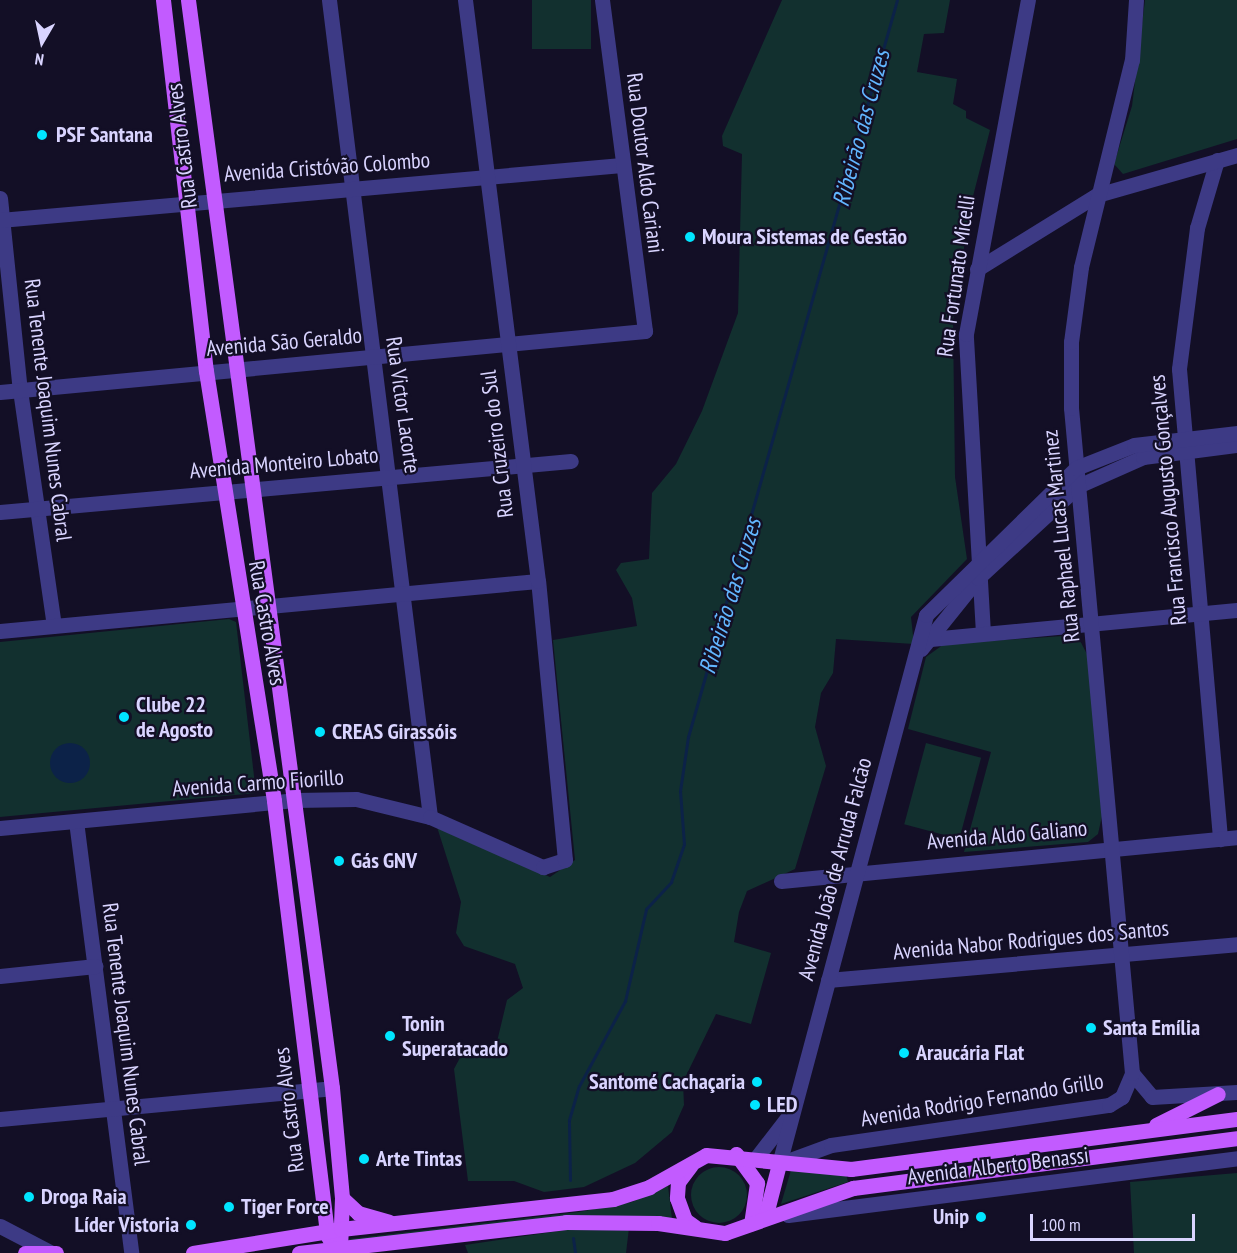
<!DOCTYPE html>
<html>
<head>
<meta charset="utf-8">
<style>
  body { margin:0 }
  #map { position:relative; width:1237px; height:1253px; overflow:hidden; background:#130f26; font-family:"PT Sans Narrow",sans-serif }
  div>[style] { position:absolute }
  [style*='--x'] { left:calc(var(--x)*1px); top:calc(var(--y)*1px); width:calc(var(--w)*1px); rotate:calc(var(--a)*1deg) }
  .green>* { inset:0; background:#12302f; transform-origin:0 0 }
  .round { border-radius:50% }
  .water>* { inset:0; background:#0c2248 }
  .stream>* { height:3px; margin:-1.5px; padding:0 1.5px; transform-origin:1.5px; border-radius:1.5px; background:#0c2248 }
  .minor>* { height:15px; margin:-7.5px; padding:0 7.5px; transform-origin:7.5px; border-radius:7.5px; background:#3d3a85 }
  .major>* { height:15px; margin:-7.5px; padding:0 7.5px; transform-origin:7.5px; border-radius:7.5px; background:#c25bff }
  .dots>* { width:16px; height:16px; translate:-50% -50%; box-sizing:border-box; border:3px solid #130f26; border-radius:50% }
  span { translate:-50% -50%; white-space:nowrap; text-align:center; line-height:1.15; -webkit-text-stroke:4.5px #130f26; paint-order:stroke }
  .poi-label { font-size:22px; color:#d9d4ff; font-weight:700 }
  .left { translate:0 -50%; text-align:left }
  .right { translate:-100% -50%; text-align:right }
  .street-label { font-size:22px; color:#d9d4ff }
  .water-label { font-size:24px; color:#62b6ff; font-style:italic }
  .north { position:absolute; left:12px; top:12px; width:60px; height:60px; -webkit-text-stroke:4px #130f26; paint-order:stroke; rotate:189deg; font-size:16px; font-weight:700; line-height:24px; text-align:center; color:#d9d4ff }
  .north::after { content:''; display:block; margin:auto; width:21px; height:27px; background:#d9d4ff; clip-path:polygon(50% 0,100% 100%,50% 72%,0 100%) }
  .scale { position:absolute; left:1030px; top:1214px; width:165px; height:27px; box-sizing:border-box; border:3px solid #d9d4ff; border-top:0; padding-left:8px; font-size:18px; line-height:21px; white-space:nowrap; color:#d9d4ff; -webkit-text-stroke:4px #130f26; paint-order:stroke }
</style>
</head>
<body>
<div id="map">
  <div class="green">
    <div style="left:532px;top:0;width:59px;height:49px"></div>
    <div style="clip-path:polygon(782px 0,950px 0,944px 33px,924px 34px,917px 72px,957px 79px,953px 104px,966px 111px,966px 118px,990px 130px,970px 208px,953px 321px,955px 477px,967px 559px,911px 617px,914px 644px,836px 639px,833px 673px,821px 693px,815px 727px,826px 766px,795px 869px,747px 891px,739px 912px,734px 942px,771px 953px,751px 1024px,716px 1014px,683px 1082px,684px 1105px,672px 1132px,635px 1163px,584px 1187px,544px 1192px,514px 1181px,468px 1181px,454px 1069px,463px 1052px,495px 1050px,507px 1000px,523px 988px,515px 964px,464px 946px,456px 933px,461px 902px,437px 827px,550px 877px,575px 860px,553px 640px,637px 626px,632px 598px,616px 570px,621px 563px,649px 559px,652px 493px,676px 464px,702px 411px,738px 313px,742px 154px,723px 146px,722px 136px)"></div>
    <div style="clip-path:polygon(1145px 0,1237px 0,1237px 139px,1123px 174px,1114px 164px,1132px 106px)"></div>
    <div style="clip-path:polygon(229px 619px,236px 622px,256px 793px,0 817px,0 642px)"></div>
    <div style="clip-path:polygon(1077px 635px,1088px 656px,1102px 816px,1098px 834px,1088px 842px,964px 852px,991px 752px,908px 729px,926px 657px,944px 644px)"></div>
    <div style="left:926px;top:743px;width:57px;height:84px;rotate:15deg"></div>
    <div class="round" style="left:691px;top:1167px;width:56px;height:56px"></div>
    <div style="clip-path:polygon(791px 1170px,846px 1174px,848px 1182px,781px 1204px)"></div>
    <div style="clip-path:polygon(1237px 1173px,1237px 1253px,1134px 1253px,1130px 1182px)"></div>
    <div style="clip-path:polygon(668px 1186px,672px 1219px,349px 1244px,349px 1239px,579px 1212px,632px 1202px)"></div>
    <div style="clip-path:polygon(579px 1228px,629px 1228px,626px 1253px,468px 1253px,465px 1245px)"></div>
  </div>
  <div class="water">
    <div class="round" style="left:50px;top:743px;width:40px;height:40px"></div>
  </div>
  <div class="stream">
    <div style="--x:570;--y:1180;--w:60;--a:-91"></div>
    <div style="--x:569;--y:1120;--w:35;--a:-74"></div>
    <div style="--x:579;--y:1086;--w:97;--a:-61.6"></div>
    <div style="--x:625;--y:1001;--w:94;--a:-77.1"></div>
    <div style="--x:646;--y:909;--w:37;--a:-47"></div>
    <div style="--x:671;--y:882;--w:40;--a:-71.1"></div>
    <div style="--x:684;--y:844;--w:53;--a:-94.3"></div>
    <div style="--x:680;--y:791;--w:55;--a:-81.6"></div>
    <div style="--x:688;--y:737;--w:766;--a:-74.17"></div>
    <div style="--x:573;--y:1238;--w:15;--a:82"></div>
  </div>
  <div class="minor">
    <div style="--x:329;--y:0;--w:823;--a:82.95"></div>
    <div style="--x:1217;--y:160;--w:71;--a:106.4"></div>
    <div style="--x:1197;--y:228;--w:142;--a:97.3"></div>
    <div style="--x:1179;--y:369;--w:472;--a:85"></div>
    <div style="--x:0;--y:198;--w:193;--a:84.1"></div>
    <div style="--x:20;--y:390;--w:238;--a:81.8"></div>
    <div style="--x:0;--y:220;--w:624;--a:-5.05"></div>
    <div style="--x:977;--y:269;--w:141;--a:-31.7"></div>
    <div style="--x:1097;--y:195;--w:146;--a:-15.9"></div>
    <div style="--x:0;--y:392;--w:648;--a:-5.4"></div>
    <div style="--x:645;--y:331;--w:334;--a:-97.4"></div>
    <div style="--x:0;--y:512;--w:573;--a:-5.1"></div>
    <div style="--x:0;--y:631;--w:540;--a:-5.31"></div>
    <div style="--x:983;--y:633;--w:299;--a:-93.3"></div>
    <div style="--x:966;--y:334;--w:340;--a:-79.5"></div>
    <div style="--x:920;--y:640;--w:318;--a:-5.4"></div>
    <div style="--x:921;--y:649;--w:91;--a:-51.2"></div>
    <div style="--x:978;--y:578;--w:136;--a:-42.6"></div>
    <div style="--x:1078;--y:486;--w:71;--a:-24"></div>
    <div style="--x:1143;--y:457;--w:95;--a:-7.3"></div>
    <div style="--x:76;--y:821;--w:435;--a:82.7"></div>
    <div style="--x:0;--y:828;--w:296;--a:-5.4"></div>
    <div style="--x:295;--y:800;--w:61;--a:-0.9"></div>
    <div style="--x:356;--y:799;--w:76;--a:13.7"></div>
    <div style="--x:430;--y:817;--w:124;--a:23.9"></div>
    <div style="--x:543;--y:867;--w:23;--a:-18"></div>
    <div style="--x:565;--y:860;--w:280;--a:-95.5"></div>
    <div style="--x:538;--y:581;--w:586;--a:-97.16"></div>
    <div style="--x:781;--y:881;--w:458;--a:-5.5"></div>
    <div style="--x:0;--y:976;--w:96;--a:-6"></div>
    <div style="--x:828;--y:980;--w:411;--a:-5"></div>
    <div style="--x:1132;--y:1073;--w:31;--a:50"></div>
    <div style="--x:1152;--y:1097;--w:85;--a:-3.4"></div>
    <div style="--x:0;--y:1119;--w:333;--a:-5.3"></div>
    <div style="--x:756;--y:1158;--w:51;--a:-52.2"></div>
    <div style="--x:779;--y:1164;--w:55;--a:-20.1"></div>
    <div style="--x:831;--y:1145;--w:281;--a:-8.2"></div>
    <div style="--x:1109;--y:1105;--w:15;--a:-32"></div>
    <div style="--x:1122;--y:1097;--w:26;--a:-67"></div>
    <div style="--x:1132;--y:1073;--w:668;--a:-95.24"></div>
    <div style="--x:1071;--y:408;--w:66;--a:-90"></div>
    <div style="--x:1071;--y:342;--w:76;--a:-82.4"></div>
    <div style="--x:1081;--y:267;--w:213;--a:-76.2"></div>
    <div style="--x:1132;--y:60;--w:60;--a:-86.2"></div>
    <div style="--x:779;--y:1164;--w:568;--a:-75.01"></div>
    <div style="--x:926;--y:615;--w:210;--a:-44.4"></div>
    <div style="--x:1076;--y:468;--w:62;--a:-21.6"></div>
    <div style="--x:1134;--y:445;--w:104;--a:-6.6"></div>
    <div style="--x:788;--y:1215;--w:453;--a:-7.2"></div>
    <div style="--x:0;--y:1226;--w:56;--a:27.5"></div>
  </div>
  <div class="major">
    <div style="--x:163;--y:0;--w:373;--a:83.4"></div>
    <div style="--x:206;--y:371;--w:435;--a:81"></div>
    <div style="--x:274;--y:801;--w:437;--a:83"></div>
    <div style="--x:327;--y:1235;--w:17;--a:59"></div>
    <div style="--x:188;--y:0;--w:1097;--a:82.46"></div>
    <div style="--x:332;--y:1088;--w:110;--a:84.8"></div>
    <div style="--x:342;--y:1198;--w:52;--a:92.2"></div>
    <div style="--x:1156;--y:1125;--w:69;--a:-26.6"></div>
    <div style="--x:736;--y:1154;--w:36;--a:54"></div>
    <div style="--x:757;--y:1183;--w:41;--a:98.3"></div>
    <div style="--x:691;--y:1165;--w:21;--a:127"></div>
    <div style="--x:678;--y:1182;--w:16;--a:94"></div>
    <div style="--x:677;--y:1198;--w:23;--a:70"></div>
    <div style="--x:685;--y:1220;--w:12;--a:35"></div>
    <div style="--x:342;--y:1198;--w:22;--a:43"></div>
    <div style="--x:358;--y:1213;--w:32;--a:16"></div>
    <div style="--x:765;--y:1218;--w:56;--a:-75.5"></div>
    <div style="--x:25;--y:1253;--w:31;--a:0"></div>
    <div style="--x:193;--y:1253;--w:150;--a:-9.2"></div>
    <div style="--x:341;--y:1229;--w:274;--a:-6.3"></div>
    <div style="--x:613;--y:1199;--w:38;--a:-18"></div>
    <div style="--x:649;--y:1187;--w:65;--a:-29.3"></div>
    <div style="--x:706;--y:1155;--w:146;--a:5.5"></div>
    <div style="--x:851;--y:1169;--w:389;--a:-7.4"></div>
    <div style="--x:299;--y:1253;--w:269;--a:-6.6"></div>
    <div style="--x:566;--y:1222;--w:92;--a:0.6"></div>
    <div style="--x:658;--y:1223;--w:68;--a:8.5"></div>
    <div style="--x:725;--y:1233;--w:136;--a:-19.4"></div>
    <div style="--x:853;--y:1188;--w:387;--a:-7.4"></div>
  </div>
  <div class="dots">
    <div style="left:42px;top:135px;background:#00e5ff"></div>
    <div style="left:690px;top:237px;background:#00e5ff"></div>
    <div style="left:124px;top:717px;background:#00e5ff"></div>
    <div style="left:320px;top:732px;background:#00e5ff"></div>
    <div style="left:339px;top:861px;background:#00e5ff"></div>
    <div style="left:1091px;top:1028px;background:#00e5ff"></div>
    <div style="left:390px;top:1036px;background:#00e5ff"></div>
    <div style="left:904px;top:1053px;background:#00e5ff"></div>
    <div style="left:757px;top:1082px;background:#00e5ff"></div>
    <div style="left:755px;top:1105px;background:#00e5ff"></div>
    <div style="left:364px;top:1159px;background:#00e5ff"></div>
    <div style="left:29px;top:1197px;background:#00e5ff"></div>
    <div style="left:229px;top:1207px;background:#00e5ff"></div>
    <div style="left:981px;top:1217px;background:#00e5ff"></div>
    <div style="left:191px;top:1225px;background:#00e5ff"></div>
  </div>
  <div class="poi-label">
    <span class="left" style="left:56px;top:135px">PSF Santana</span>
    <span class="left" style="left:702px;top:237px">Moura Sistemas de Gestão</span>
    <span class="left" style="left:136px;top:717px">Clube 22<br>de Agosto</span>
    <span class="left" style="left:332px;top:732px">CREAS Girassóis</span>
    <span class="left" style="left:351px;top:861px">Gás GNV</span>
    <span class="left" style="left:402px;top:1036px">Tonin<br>Superatacado</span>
    <span class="left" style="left:1103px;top:1028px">Santa Emília</span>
    <span class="left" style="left:916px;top:1053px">Araucária Flat</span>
    <span class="right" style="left:745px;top:1082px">Santomé Cachaçaria</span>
    <span class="left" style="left:767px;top:1105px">LED</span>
    <span class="left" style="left:376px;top:1159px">Arte Tintas</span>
    <span class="left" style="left:41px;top:1197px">Droga Raia</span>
    <span class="left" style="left:241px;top:1207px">Tiger Force</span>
    <span class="right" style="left:969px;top:1217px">Unip</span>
    <span class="right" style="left:179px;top:1225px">Líder Vistoria</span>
  </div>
  <div class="street-label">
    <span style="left:182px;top:146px;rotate:-97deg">Rua Castro Alves</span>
    <span style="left:645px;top:163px;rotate:83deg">Rua Doutor Aldo Cariani</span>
    <span style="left:327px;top:167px;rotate:-4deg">Avenida Cristóvão Colombo</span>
    <span style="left:956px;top:276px;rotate:-82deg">Rua Fortunato Micelli</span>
    <span style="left:284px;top:342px;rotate:-5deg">Avenida São Geraldo</span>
    <span style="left:403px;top:405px;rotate:82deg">Rua Victor Lacorte</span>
    <span style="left:48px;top:410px;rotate:83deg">Rua Tenente Joaquim Nunes Cabral</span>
    <span style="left:497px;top:444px;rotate:-97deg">Rua Cruzeiro do Sul</span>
    <span style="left:284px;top:463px;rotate:-5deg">Avenida Monteiro Lobato</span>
    <span style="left:1168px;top:500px;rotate:-95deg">Rua Francisco Augusto Gonçalves</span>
    <span style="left:1061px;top:536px;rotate:-96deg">Rua Raphael Lucas Martinez</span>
    <span style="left:267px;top:623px;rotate:80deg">Rua Castro Alves</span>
    <span style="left:258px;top:783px;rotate:-4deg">Avenida Carmo Fiorillo</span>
    <span style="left:1007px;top:835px;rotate:-5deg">Avenida Aldo Galiano</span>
    <span style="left:835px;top:869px;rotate:-75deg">Avenida João de Arruda Falcão</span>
    <span style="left:1031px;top:940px;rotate:-5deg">Avenida Nabor Rodrigues dos Santos</span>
    <span style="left:126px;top:1034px;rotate:83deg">Rua Tenente Joaquim Nunes Cabral</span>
    <span style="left:982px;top:1100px;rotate:-9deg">Avenida Rodrigo Fernando Grillo</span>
    <span style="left:289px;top:1110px;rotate:-97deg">Rua Castro Alves</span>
    <span style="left:998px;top:1166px;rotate:-7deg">Avenida Alberto Benassi</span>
  </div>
  <div class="water-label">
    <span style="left:861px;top:128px;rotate:-75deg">Ribeirão das Cruzes</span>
    <span style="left:730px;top:596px;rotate:-73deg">Ribeirão das Cruzes</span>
  </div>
  <div class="north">N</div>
  <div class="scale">100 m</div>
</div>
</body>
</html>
